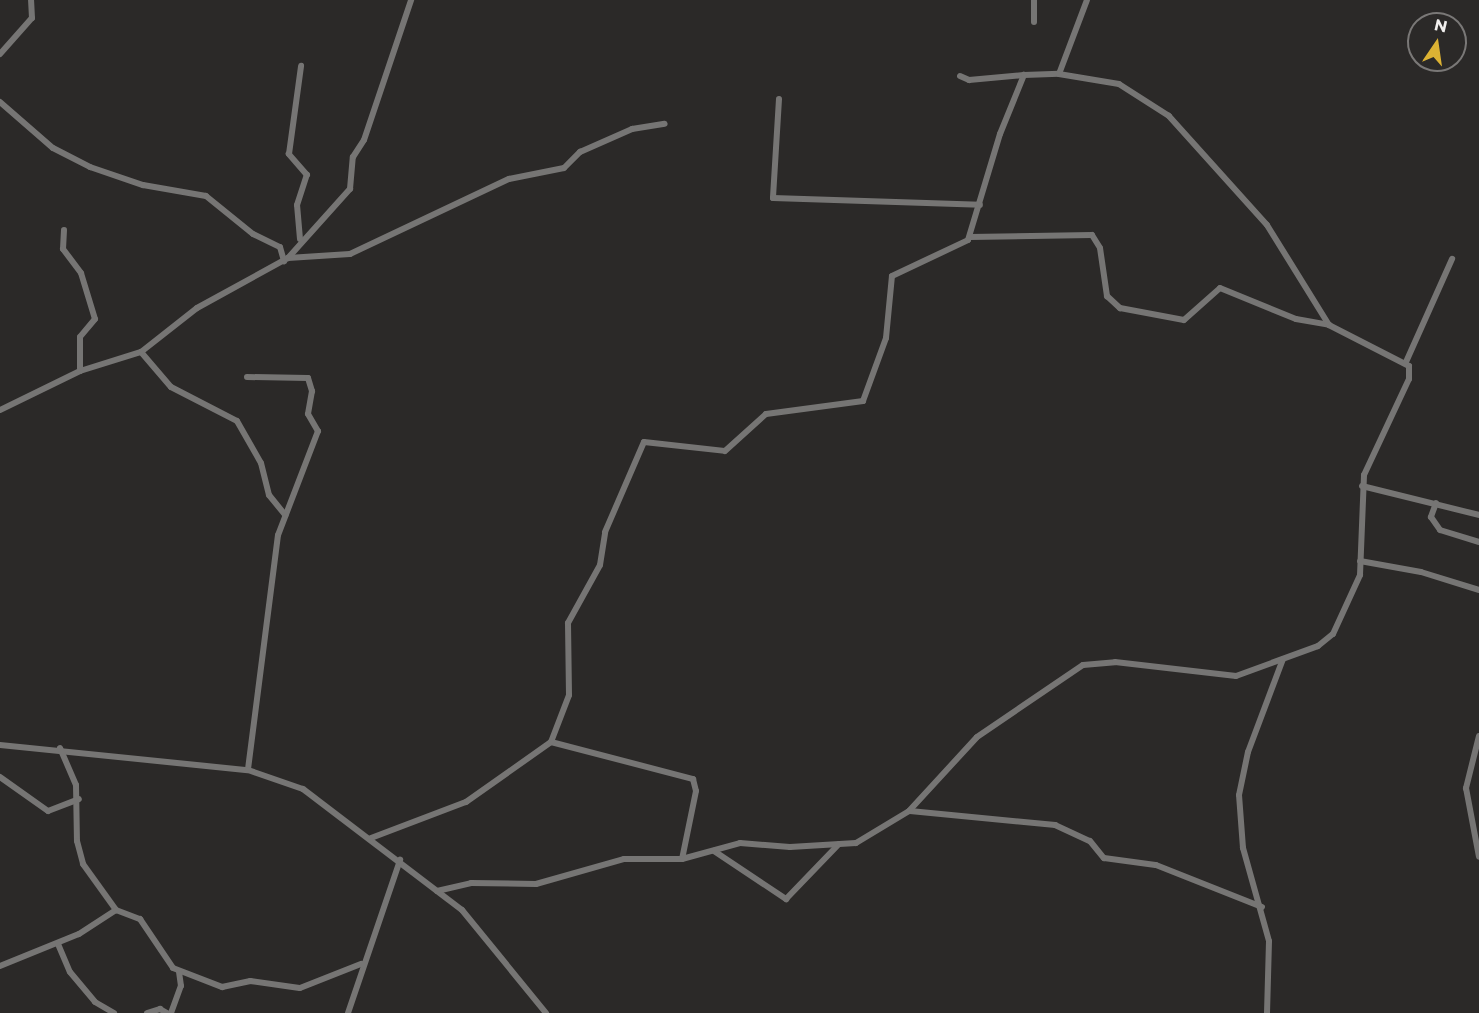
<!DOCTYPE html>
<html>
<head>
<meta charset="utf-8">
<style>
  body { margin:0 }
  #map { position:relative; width:1479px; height:1013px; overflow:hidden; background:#2b2928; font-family:Montserrat,sans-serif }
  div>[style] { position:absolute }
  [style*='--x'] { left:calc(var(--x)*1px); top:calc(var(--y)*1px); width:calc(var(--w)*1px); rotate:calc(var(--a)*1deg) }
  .minor>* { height:6px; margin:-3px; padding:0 3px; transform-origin:3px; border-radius:3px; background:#767574 }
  span { translate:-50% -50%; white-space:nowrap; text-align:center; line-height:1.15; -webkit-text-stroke:5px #2b2928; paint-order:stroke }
  .north { position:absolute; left:1407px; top:12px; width:60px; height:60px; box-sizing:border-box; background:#2b2928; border:2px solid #7a7877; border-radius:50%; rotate:13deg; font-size:16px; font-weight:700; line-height:24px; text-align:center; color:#f1efee }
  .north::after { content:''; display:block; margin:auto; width:21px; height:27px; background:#dcb233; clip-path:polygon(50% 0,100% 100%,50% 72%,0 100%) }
</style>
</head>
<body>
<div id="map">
  <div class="minor">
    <div style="--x:1034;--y:22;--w:22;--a:-90"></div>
    <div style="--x:0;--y:54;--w:48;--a:-48.4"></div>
    <div style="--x:32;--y:18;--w:18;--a:-93"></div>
    <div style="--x:960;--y:76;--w:10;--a:24"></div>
    <div style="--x:969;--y:80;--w:55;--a:-5.2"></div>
    <div style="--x:779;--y:99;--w:99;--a:93.5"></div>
    <div style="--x:773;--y:198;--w:207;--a:1.9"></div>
    <div style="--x:0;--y:102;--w:70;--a:41"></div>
    <div style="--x:53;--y:148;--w:42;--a:27.2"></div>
    <div style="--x:90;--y:167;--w:56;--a:18.8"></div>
    <div style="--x:143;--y:185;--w:64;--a:9.9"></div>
    <div style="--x:206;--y:196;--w:60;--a:39"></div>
    <div style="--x:253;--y:234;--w:30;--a:26"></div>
    <div style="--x:280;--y:247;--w:15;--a:74"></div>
    <div style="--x:64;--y:230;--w:19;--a:93"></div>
    <div style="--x:63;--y:249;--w:30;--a:53"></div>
    <div style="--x:81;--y:273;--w:48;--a:73.1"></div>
    <div style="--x:95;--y:319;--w:23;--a:130"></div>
    <div style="--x:80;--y:337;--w:34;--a:90"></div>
    <div style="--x:970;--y:237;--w:122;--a:-0.9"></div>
    <div style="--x:1092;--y:235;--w:15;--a:58"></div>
    <div style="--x:1100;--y:248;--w:49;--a:81.7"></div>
    <div style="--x:1107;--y:296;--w:18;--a:43"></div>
    <div style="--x:1120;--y:308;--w:65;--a:10.6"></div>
    <div style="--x:1184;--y:320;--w:48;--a:-41.6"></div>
    <div style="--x:1220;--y:288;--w:82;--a:22.2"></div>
    <div style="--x:1296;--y:319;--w:34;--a:10"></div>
    <div style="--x:300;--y:239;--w:34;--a:-95"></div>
    <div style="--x:297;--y:205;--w:32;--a:-72"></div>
    <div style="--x:307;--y:175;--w:28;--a:-131"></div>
    <div style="--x:289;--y:154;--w:89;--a:-82.2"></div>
    <div style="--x:288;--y:258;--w:62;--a:-3.7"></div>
    <div style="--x:350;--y:254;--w:176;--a:-25.3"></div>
    <div style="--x:509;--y:179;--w:56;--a:-11.3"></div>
    <div style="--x:564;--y:168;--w:23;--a:-45"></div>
    <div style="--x:580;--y:152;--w:57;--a:-23.9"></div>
    <div style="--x:632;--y:129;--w:33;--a:-9"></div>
    <div style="--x:141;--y:352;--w:46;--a:49.4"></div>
    <div style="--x:171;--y:387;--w:74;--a:27.3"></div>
    <div style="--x:237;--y:421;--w:48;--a:60.3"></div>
    <div style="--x:261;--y:463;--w:33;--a:76"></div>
    <div style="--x:269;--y:495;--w:26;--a:51"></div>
    <div style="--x:1406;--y:362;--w:113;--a:-65.9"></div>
    <div style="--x:247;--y:377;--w:61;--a:0.9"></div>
    <div style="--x:308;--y:378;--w:14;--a:73"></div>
    <div style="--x:312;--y:391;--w:23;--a:100"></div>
    <div style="--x:308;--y:414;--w:20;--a:60"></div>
    <div style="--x:318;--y:431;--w:111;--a:111"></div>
    <div style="--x:278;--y:535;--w:237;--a:97.3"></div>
    <div style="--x:0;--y:410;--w:89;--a:-26"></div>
    <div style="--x:80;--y:371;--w:64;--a:-17.3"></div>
    <div style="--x:141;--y:352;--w:71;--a:-38.2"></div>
    <div style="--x:197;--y:308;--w:104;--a:-28.8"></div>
    <div style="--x:288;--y:258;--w:93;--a:-48.1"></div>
    <div style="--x:350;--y:189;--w:32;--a:-85"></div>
    <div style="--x:353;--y:157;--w:20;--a:-57"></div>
    <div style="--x:364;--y:140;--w:148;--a:-71.4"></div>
    <div style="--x:1362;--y:486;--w:121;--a:13.9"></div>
    <div style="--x:1436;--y:503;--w:15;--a:110"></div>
    <div style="--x:1431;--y:517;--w:16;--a:55"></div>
    <div style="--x:1440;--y:530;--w:41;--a:17.1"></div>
    <div style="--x:1360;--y:561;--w:62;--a:10.2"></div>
    <div style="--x:1421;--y:572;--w:61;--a:17.2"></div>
    <div style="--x:1479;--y:736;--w:54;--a:104"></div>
    <div style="--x:1466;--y:788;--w:70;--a:79.3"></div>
    <div style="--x:551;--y:742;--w:147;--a:14.6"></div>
    <div style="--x:693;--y:779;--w:12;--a:76"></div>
    <div style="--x:696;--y:791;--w:69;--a:101.6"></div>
    <div style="--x:0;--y:745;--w:249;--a:5.8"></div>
    <div style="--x:248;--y:770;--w:58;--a:19.1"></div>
    <div style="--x:303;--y:789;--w:200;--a:37.3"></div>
    <div style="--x:462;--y:910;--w:133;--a:50.8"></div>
    <div style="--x:60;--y:748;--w:40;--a:66.6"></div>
    <div style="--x:76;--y:785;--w:56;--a:89"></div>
    <div style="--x:77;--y:841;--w:24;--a:75"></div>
    <div style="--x:83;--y:864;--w:57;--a:54.3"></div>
    <div style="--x:0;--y:777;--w:59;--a:35.3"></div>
    <div style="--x:48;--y:811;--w:33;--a:-21"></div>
    <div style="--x:910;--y:811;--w:146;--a:5.5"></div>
    <div style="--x:1055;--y:825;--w:38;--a:25"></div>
    <div style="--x:1090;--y:841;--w:22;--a:51"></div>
    <div style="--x:1104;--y:858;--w:52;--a:7.7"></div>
    <div style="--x:1156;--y:865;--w:114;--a:21.6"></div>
    <div style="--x:371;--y:838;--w:102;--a:-20.8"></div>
    <div style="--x:466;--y:802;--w:104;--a:-35.2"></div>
    <div style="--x:551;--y:742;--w:50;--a:-69"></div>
    <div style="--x:569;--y:695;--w:72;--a:-90.8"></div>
    <div style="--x:568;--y:623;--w:66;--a:-61.1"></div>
    <div style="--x:600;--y:565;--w:33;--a:-81"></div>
    <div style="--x:605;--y:532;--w:98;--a:-66.6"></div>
    <div style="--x:644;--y:442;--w:81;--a:6.3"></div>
    <div style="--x:725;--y:451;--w:55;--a:-42.1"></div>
    <div style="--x:766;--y:414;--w:98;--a:-7.6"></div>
    <div style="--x:863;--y:401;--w:67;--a:-69.9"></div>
    <div style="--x:886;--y:338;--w:62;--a:-84.5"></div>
    <div style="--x:892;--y:276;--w:84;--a:-25.3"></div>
    <div style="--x:968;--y:240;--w:111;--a:-73.2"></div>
    <div style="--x:1000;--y:134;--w:64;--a:-67.9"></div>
    <div style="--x:1024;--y:75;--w:35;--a:-2"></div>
    <div style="--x:1059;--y:74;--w:79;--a:-69.3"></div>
    <div style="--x:714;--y:851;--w:87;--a:33.7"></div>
    <div style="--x:786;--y:899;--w:76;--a:-46.1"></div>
    <div style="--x:437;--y:891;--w:35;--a:-13"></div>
    <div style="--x:471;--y:883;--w:65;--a:0.9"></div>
    <div style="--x:536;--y:884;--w:91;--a:-15.9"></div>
    <div style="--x:624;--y:859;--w:58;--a:0"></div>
    <div style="--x:682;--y:859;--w:60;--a:-15.4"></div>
    <div style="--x:740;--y:843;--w:50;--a:4.6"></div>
    <div style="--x:790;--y:847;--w:66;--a:-3.5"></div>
    <div style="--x:856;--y:843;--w:62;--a:-31.1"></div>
    <div style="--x:909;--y:811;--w:100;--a:-47.4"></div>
    <div style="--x:977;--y:737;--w:128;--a:-34.2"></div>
    <div style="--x:1083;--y:665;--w:32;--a:-5"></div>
    <div style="--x:1115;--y:662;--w:122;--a:6.6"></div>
    <div style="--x:1236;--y:676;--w:87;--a:-20.1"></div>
    <div style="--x:1318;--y:646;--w:19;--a:-39"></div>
    <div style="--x:1333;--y:634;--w:65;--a:-65.4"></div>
    <div style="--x:1360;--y:575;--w:100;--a:-87.7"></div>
    <div style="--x:1364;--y:475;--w:106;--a:-64.9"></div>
    <div style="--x:1409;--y:379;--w:13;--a:-90"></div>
    <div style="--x:1409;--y:366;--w:90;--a:-152.9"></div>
    <div style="--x:1329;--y:325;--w:118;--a:-121.8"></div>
    <div style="--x:1267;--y:225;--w:147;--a:-132"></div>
    <div style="--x:1169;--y:116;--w:59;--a:-147.4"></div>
    <div style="--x:1119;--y:84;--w:61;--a:-170.5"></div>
    <div style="--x:58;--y:944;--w:30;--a:67"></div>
    <div style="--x:70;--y:972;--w:39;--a:50"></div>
    <div style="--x:95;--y:1002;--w:22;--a:30"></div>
    <div style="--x:0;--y:966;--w:85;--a:-22.1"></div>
    <div style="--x:79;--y:934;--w:44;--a:-33"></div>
    <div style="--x:116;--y:910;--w:26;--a:21"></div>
    <div style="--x:140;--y:919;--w:59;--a:56"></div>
    <div style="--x:173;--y:968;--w:53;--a:21.2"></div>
    <div style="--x:222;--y:987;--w:29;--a:-12"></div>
    <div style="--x:250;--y:981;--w:50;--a:8"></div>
    <div style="--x:300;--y:988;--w:66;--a:-21.5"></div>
    <div style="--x:147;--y:1013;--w:14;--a:-17"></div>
    <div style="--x:160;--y:1009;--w:8;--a:30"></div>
    <div style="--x:171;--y:1013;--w:29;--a:-70"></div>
    <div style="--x:181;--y:986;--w:15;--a:-98"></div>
    <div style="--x:348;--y:1013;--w:162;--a:-71.2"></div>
    <div style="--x:1267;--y:1013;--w:72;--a:-88.4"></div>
    <div style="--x:1269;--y:941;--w:97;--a:-105.6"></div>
    <div style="--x:1243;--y:848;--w:53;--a:-94.3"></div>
    <div style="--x:1239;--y:795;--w:44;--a:-78.2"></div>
    <div style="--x:1248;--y:752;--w:99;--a:-69.4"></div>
  </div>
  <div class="north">N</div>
</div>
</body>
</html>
